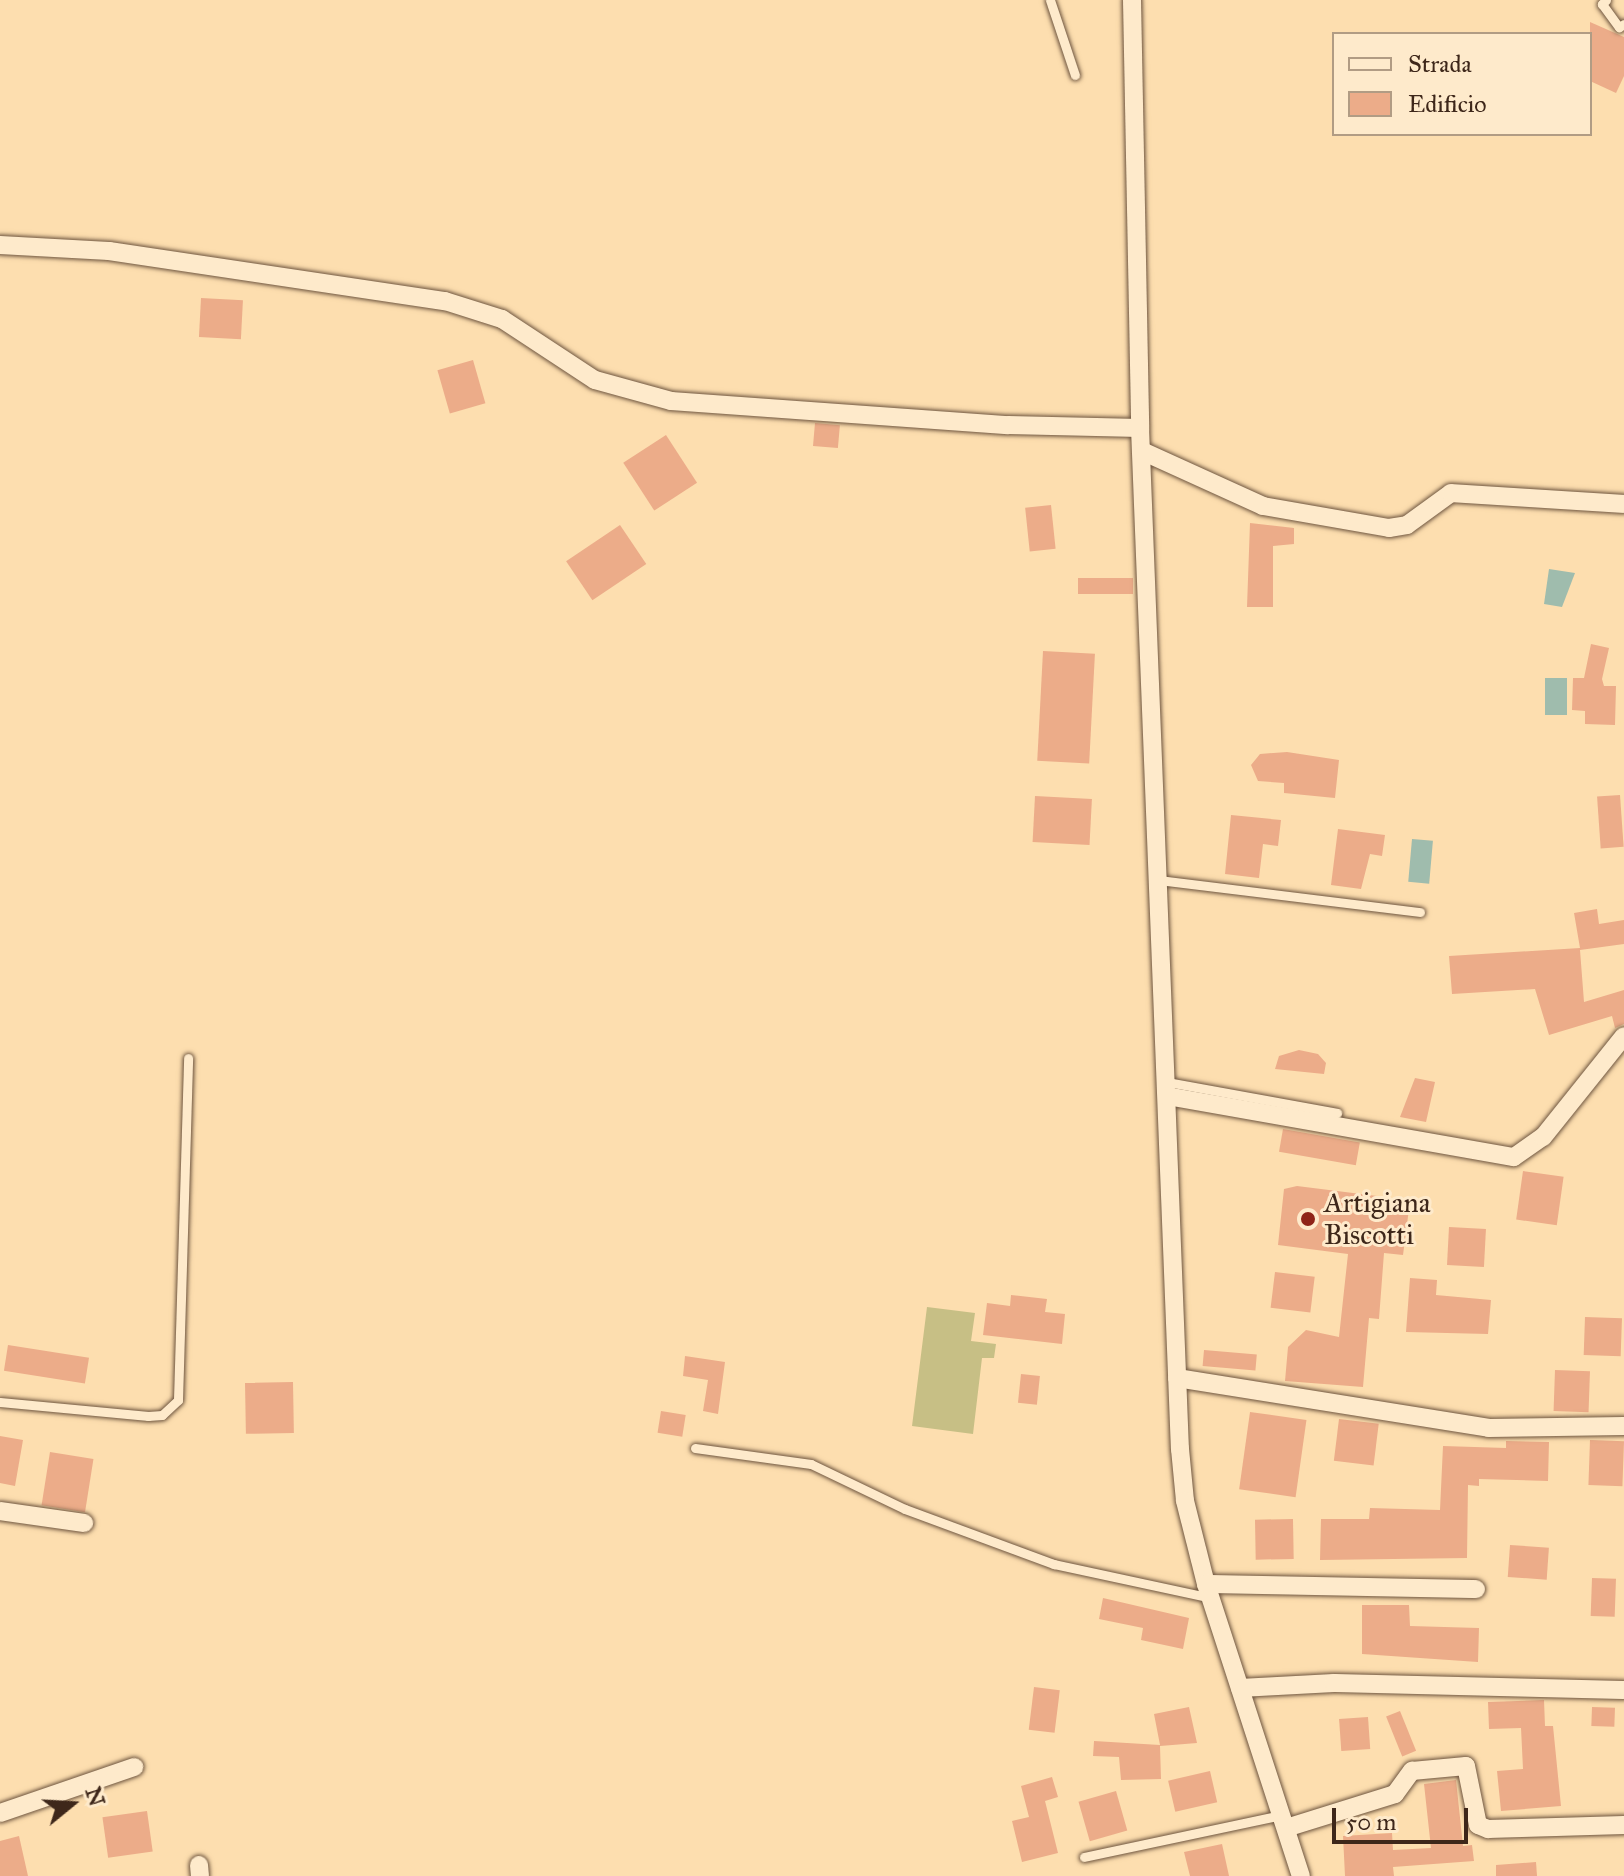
<!DOCTYPE html>
<html>
<head>
<meta charset="utf-8">
<style>
  body { margin:0 }
  #map { position:relative; width:1624px; height:1876px; overflow:hidden; background:#fddeaf; font-family:"IM FELL Great Primer",serif }
  div>[style] { position:absolute }
  [style*='--x'] { left:calc(var(--x)*1px); top:calc(var(--y)*1px); width:calc(var(--w)*1px); rotate:calc(var(--a)*1deg) }
  .green>* { inset:0; background:#c7bf85 }
  .water>* { inset:0; background:#9fbcad; transform-origin:0 0 }
  .building>* { inset:0; background:#ecac89; transform-origin:0 0 }
  .roads { filter:drop-shadow(0 0 2px #6e553f) drop-shadow(0 0 2px #6e553f) }
  .lane>* { height:9px; margin:-4.5px; padding:0 4.5px; transform-origin:4.5px; border-radius:4.5px; background:#feeacb }
  .street>* { height:18px; margin:-9px; padding:0 9px; transform-origin:9px; border-radius:9px; background:#feeacb }
  .dots>* { width:22px; height:22px; translate:-50% -50%; box-sizing:border-box; border:4px solid #feeacb; border-radius:50% }
  span { translate:-50% -50%; white-space:nowrap; text-align:center; line-height:1.15; -webkit-text-stroke:6px #feeacb; paint-order:stroke }
  .poi-label { font-size:28px; color:#3e271a }
  .left { translate:0 -50%; text-align:left }
  .legend { position:absolute; left:1332px; top:32px; width:260px; height:104px; box-sizing:border-box; background:#feeacb; border:2px solid #b19c84; margin:0; padding:10px 14px; list-style:none; font-size:24px; color:#3e271a }
  .legend li { display:flex; align-items:center; gap:16px; height:40px }
  .legend b { width:40px; border:2px solid #b19c84 }
  .north { position:absolute; left:32px; top:1764px; width:80px; height:80px; -webkit-text-stroke:6px #feeacb; paint-order:stroke; rotate:72deg; font-size:22px; font-weight:700; line-height:32px; text-align:center; color:#3e271a }
  .north::after { content:''; display:block; margin:auto; width:28px; height:36px; background:#3e271a; clip-path:polygon(50% 0,100% 100%,50% 72%,0 100%) }
  .scale { position:absolute; left:1332px; top:1808px; width:136px; height:36px; box-sizing:border-box; border:4px solid #3e271a; border-top:0; padding-left:10px; font-size:24px; line-height:28px; white-space:nowrap; color:#3e271a; -webkit-text-stroke:6px #feeacb; paint-order:stroke }
</style>
</head>
<body>
<div id="map">
  <div class="green">
    <div style="clip-path:polygon(927px 1307px,975px 1313px,971px 1341px,996px 1344px,994px 1358px,982px 1358px,973px 1434px,912px 1426px)"></div>
  </div>
  <div class="water">
    <div style="clip-path:polygon(1549px 569px,1575px 573px,1562px 607px,1544px 604px)"></div>
    <div style="left:1545px;top:678px;width:22px;height:37px"></div>
    <div style="left:1412px;top:839px;width:21px;height:43px;rotate:5deg"></div>
  </div>
  <div class="building">
    <div style="clip-path:polygon(1590px 22px,1624px 37px,1624px 76px,1616px 93px,1590px 81px)"></div>
    <div style="left:201px;top:298px;width:42px;height:39px;rotate:3deg"></div>
    <div style="left:473px;top:360px;width:45px;height:37px;rotate:74deg"></div>
    <div style="left:815px;top:423px;width:25px;height:23px;rotate:5deg"></div>
    <div style="left:666px;top:435px;width:57px;height:51px;rotate:57deg"></div>
    <div style="left:1051px;top:505px;width:44px;height:26px;rotate:84deg"></div>
    <div style="clip-path:polygon(1250px 523px,1294px 528px,1294px 544px,1273px 546px,1273px 607px,1247px 607px)"></div>
    <div style="left:620px;top:525px;width:47px;height:65px;rotate:56deg"></div>
    <div style="left:1133px;top:578px;width:16px;height:55px;rotate:90deg"></div>
    <div style="clip-path:polygon(1591px 644px,1609px 648px,1602px 679px,1604px 686px,1616px 686px,1615px 725px,1585px 724px,1585px 711px,1572px 710px,1573px 678px,1584px 678px)"></div>
    <div style="left:1043px;top:651px;width:52px;height:110px;rotate:3deg"></div>
    <div style="clip-path:polygon(1287px 752px,1339px 760px,1335px 798px,1284px 793px,1284px 783px,1258px 781px,1251px 765px,1260px 754px)"></div>
    <div style="left:1620px;top:795px;width:52px;height:23px;rotate:86deg"></div>
    <div style="left:1035px;top:796px;width:57px;height:46px;rotate:3deg"></div>
    <div style="clip-path:polygon(1231px 815px,1281px 820px,1278px 846px,1263px 844px,1259px 878px,1225px 874px)"></div>
    <div style="clip-path:polygon(1338px 829px,1385px 835px,1382px 856px,1370px 854px,1361px 889px,1331px 885px)"></div>
    <div style="clip-path:polygon(1597px 909px,1599px 924px,1624px 920px,1624px 944px,1580px 950px,1584px 1002px,1624px 990px,1624px 1024px,1615px 1028px,1612px 1016px,1549px 1035px,1535px 989px,1452px 994px,1449px 956px,1580px 948px,1574px 913px)"></div>
    <div style="clip-path:polygon(1299px 1050px,1318px 1054px,1326px 1063px,1324px 1074px,1275px 1069px,1279px 1056px)"></div>
    <div style="clip-path:polygon(1415px 1078px,1435px 1082px,1426px 1122px,1400px 1117px)"></div>
    <div style="left:1283px;top:1129px;width:78px;height:23px;rotate:10deg"></div>
    <div style="left:1523px;top:1171px;width:41px;height:49px;rotate:8deg"></div>
    <div style="clip-path:polygon(1297px 1186px,1385px 1197px,1384px 1205px,1409px 1209px,1403px 1255px,1384px 1253px,1379px 1319px,1369px 1318px,1363px 1387px,1285px 1381px,1288px 1347px,1306px 1330px,1339px 1337px,1348px 1254px,1278px 1245px,1284px 1189px)"></div>
    <div style="left:1449px;top:1227px;width:37px;height:38px;rotate:3deg"></div>
    <div style="left:1275px;top:1272px;width:40px;height:36px;rotate:7deg"></div>
    <div style="clip-path:polygon(1410px 1278px,1437px 1280px,1436px 1295px,1491px 1300px,1488px 1334px,1406px 1332px)"></div>
    <div style="clip-path:polygon(1011px 1295px,1047px 1299px,1045px 1312px,1065px 1314px,1062px 1344px,983px 1335px,987px 1303px,1010px 1306px)"></div>
    <div style="left:1585px;top:1317px;width:37px;height:38px;rotate:2deg"></div>
    <div style="left:8px;top:1345px;width:82px;height:26px;rotate:9deg"></div>
    <div style="left:1204px;top:1350px;width:53px;height:16px;rotate:5deg"></div>
    <div style="clip-path:polygon(685px 1356px,725px 1362px,718px 1414px,703px 1411px,708px 1380px,683px 1376px)"></div>
    <div style="left:1555px;top:1370px;width:35px;height:41px;rotate:2deg"></div>
    <div style="left:1021px;top:1374px;width:19px;height:29px;rotate:6deg"></div>
    <div style="left:293px;top:1382px;width:51px;height:48px;rotate:89deg"></div>
    <div style="left:661px;top:1411px;width:25px;height:22px;rotate:9deg"></div>
    <div style="left:1250px;top:1412px;width:57px;height:78px;rotate:8deg"></div>
    <div style="left:1339px;top:1419px;width:40px;height:42px;rotate:7deg"></div>
    <div style="clip-path:polygon(0 1436px,23px 1440px,15px 1486px,0 1483px)"></div>
    <div style="left:1590px;top:1440px;width:34px;height:45px;rotate:2deg"></div>
    <div style="clip-path:polygon(1506px 1441px,1549px 1442px,1548px 1481px,1479px 1479px,1479px 1486px,1468px 1485px,1467px 1558px,1320px 1560px,1321px 1519px,1369px 1519px,1370px 1508px,1440px 1510px,1443px 1446px,1506px 1448px)"></div>
    <div style="left:50px;top:1452px;width:44px;height:54px;rotate:9deg"></div>
    <div style="left:1293px;top:1519px;width:40px;height:38px;rotate:89deg"></div>
    <div style="left:1510px;top:1545px;width:39px;height:32px;rotate:4deg"></div>
    <div style="left:1592px;top:1578px;width:24px;height:38px;rotate:2deg"></div>
    <div style="clip-path:polygon(1103px 1598px,1189px 1618px,1183px 1649px,1141px 1640px,1143px 1628px,1099px 1619px)"></div>
    <div style="clip-path:polygon(1362px 1605px,1409px 1605px,1410px 1626px,1479px 1628px,1478px 1662px,1362px 1654px)"></div>
    <div style="left:1034px;top:1687px;width:26px;height:43px;rotate:7deg"></div>
    <div style="clip-path:polygon(1544px 1700px,1545px 1726px,1553px 1726px,1561px 1806px,1501px 1811px,1497px 1771px,1523px 1769px,1521px 1728px,1489px 1729px,1488px 1702px)"></div>
    <div style="clip-path:polygon(1189px 1707px,1197px 1743px,1160px 1746px,1161px 1779px,1121px 1780px,1119px 1757px,1093px 1756px,1094px 1741px,1160px 1745px,1154px 1714px)"></div>
    <div style="left:1592px;top:1707px;width:23px;height:19px;rotate:2deg"></div>
    <div style="left:1400px;top:1711px;width:43px;height:15px;rotate:68deg"></div>
    <div style="left:1368px;top:1717px;width:32px;height:29px;rotate:86deg"></div>
    <div style="left:1210px;top:1771px;width:32px;height:43px;rotate:77deg"></div>
    <div style="clip-path:polygon(1052px 1777px,1058px 1797px,1045px 1801px,1058px 1853px,1022px 1862px,1012px 1821px,1029px 1817px,1021px 1786px)"></div>
    <div style="clip-path:polygon(1456px 1780px,1463px 1846px,1472px 1845px,1474px 1861px,1393px 1867px,1394px 1876px,1345px 1876px,1343px 1836px,1392px 1833px,1393px 1850px,1431px 1848px,1424px 1784px)"></div>
    <div style="left:1116px;top:1791px;width:41px;height:39px;rotate:74deg"></div>
    <div style="left:147px;top:1811px;width:41px;height:45px;rotate:82deg"></div>
    <div style="clip-path:polygon(19px 1836px,28px 1876px,0 1876px,0 1841px)"></div>
    <div style="clip-path:polygon(1222px 1844px,1229px 1876px,1190px 1876px,1184px 1852px)"></div>
    <div style="clip-path:polygon(1536px 1862px,1537px 1876px,1496px 1876px,1496px 1865px)"></div>
  </div>
  <div class="roads">
    <div class="lane">
      <div style="--x:1050;--y:0;--w:79;--a:71.6"></div>
      <div style="--x:1606;--y:0;--w:6;--a:135"></div>
      <div style="--x:1602;--y:4;--w:29;--a:54"></div>
      <div style="--x:1619;--y:27;--w:6;--a:-31"></div>
      <div style="--x:1159;--y:880;--w:263;--a:7"></div>
      <div style="--x:1167;--y:1082;--w:173;--a:10.3"></div>
      <div style="--x:0;--y:1402;--w:149;--a:5.4"></div>
      <div style="--x:148;--y:1416;--w:14;--a:-4"></div>
      <div style="--x:162;--y:1415;--w:22;--a:-43"></div>
      <div style="--x:178;--y:1400;--w:342;--a:-88.3"></div>
      <div style="--x:695;--y:1448;--w:117;--a:7.9"></div>
      <div style="--x:811;--y:1464;--w:104;--a:25.6"></div>
      <div style="--x:905;--y:1509;--w:159;--a:20.3"></div>
      <div style="--x:1054;--y:1564;--w:161;--a:12.2"></div>
      <div style="--x:1084;--y:1857;--w:201;--a:-12"></div>
    </div>
    <div class="street">
      <div style="--x:1132;--y:0;--w:428;--a:88.9"></div>
      <div style="--x:1140;--y:428;--w:1022;--a:87.76"></div>
      <div style="--x:1180;--y:1449;--w:52;--a:84.5"></div>
      <div style="--x:1185;--y:1501;--w:86;--a:75.8"></div>
      <div style="--x:1206;--y:1584;--w:307;--a:72"></div>
      <div style="--x:0;--y:245;--w:109;--a:3.2"></div>
      <div style="--x:109;--y:251;--w:340;--a:8.5"></div>
      <div style="--x:445;--y:301;--w:60;--a:17.5"></div>
      <div style="--x:502;--y:319;--w:111;--a:33.3"></div>
      <div style="--x:595;--y:380;--w:79;--a:15.4"></div>
      <div style="--x:671;--y:401;--w:338;--a:4.1"></div>
      <div style="--x:1008;--y:425;--w:132;--a:1.3"></div>
      <div style="--x:1142;--y:451;--w:133;--a:24.4"></div>
      <div style="--x:1263;--y:506;--w:128;--a:9.9"></div>
      <div style="--x:1389;--y:528;--w:18;--a:-9"></div>
      <div style="--x:1407;--y:525;--w:54;--a:-36"></div>
      <div style="--x:1451;--y:493;--w:173;--a:3.6"></div>
      <div style="--x:1167;--y:1096;--w:352;--a:10"></div>
      <div style="--x:1514;--y:1157;--w:35;--a:-35"></div>
      <div style="--x:1543;--y:1137;--w:129;--a:-51.3"></div>
      <div style="--x:1177;--y:1378;--w:316;--a:9.1"></div>
      <div style="--x:1489;--y:1428;--w:135;--a:-0.8"></div>
      <div style="--x:0;--y:1511;--w:85;--a:8.1"></div>
      <div style="--x:1206;--y:1584;--w:270;--a:1.1"></div>
      <div style="--x:1240;--y:1688;--w:94;--a:-3"></div>
      <div style="--x:1334;--y:1683;--w:290;--a:1.4"></div>
      <div style="--x:0;--y:1813;--w:142;--a:-18.9"></div>
      <div style="--x:1286;--y:1828;--w:114;--a:-17.3"></div>
      <div style="--x:1395;--y:1794;--w:29;--a:-54"></div>
      <div style="--x:1412;--y:1771;--w:54;--a:-5.3"></div>
      <div style="--x:1466;--y:1766;--w:60;--a:78.5"></div>
      <div style="--x:1478;--y:1825;--w:11;--a:22"></div>
      <div style="--x:1488;--y:1829;--w:136;--a:-1.7"></div>
      <div style="--x:199;--y:1865;--w:11;--a:85"></div>
    </div>
  </div>
  <div class="dots">
    <div style="left:1308px;top:1219px;background:#8f2418"></div>
  </div>
  <div class="poi-label">
    <span class="left" style="left:1324px;top:1219px">Artigiana<br>Biscotti</span>
  </div>
  <ul class="legend">
  <li><b style="height:10px;background:#feeacb"></b>Strada</li>
  <li><b style="height:22px;background:#ecac89"></b>Edificio</li>
  </ul>
  <div class="north">N</div>
  <div class="scale">50 m</div>
</div>
</body>
</html>
